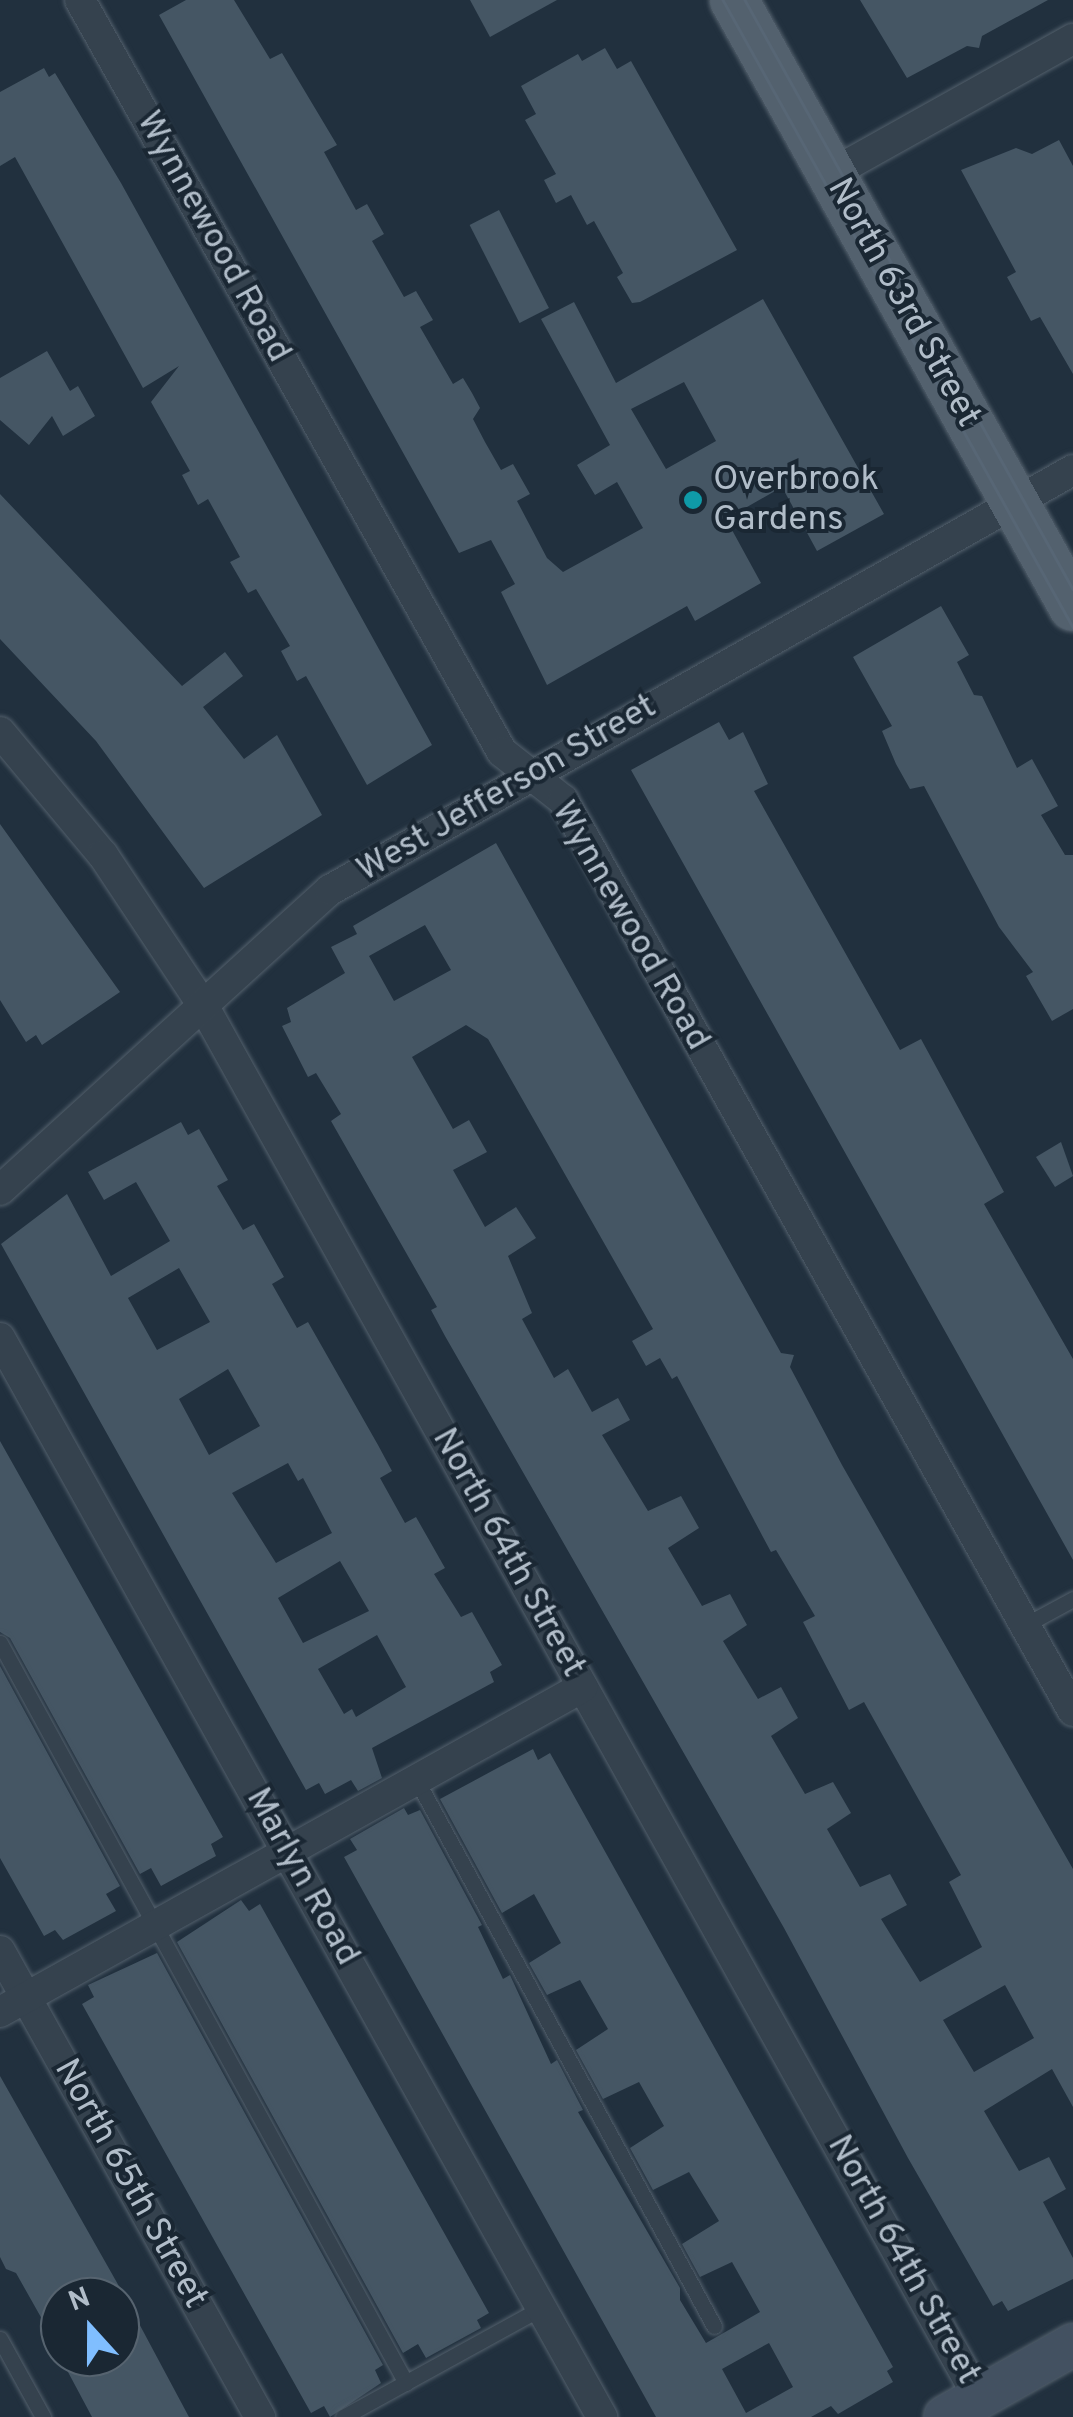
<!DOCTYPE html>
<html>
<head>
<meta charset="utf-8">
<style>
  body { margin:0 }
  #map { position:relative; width:1073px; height:2417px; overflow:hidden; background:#21303e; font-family:Overpass,sans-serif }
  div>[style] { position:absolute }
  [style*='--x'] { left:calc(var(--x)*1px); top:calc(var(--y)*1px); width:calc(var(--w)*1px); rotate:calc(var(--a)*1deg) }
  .building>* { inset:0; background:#455664; transform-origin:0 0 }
  .roads { filter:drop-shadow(0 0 2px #53606c) drop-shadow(0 0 2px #53606c) }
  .lane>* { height:15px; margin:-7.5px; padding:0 7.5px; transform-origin:7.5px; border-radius:7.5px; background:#35424e }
  .street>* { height:30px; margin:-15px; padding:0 15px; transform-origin:15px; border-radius:15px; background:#35424e }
  .secondary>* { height:42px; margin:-21px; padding:0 21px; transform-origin:21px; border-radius:21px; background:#435161 }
  .primary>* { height:48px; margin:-24px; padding:0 24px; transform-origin:24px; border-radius:24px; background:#53616e }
  .tram>* { height:2.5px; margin:-1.25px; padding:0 1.25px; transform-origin:1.25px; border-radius:1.25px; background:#576675 }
  .dots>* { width:28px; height:28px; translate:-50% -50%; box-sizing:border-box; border:5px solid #1a2733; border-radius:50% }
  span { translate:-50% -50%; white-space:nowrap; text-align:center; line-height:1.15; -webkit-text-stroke:8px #1a2733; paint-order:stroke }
  .street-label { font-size:35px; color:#b1bdc9 }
  .poi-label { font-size:35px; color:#b1bdc9 }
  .left { translate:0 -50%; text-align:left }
  .north { position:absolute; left:40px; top:2277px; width:100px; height:100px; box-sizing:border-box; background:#1a2733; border:2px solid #56636f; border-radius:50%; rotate:339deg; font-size:28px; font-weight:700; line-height:40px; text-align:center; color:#b1bdc9 }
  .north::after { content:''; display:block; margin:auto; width:35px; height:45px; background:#80beff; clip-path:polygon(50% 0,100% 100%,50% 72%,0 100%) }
</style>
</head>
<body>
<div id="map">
  <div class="building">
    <div style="clip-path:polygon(evenodd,186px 0,234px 0,270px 59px,282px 53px,337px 145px,324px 152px,356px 210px,367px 204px,384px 234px,372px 241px,404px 297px,416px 291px,433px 320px,420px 327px,453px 384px,463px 378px,472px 393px,480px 408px,473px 419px,485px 442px,501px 470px,513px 464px,530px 494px,517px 501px,547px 558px,563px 572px,643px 528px,617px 482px,595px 495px,577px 465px,610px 445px,541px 319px,574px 302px,616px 383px,763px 299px,884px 514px,817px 551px,782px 487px,726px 519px,761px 583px,695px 621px,687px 606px,547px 685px,501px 592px,515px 584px,491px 540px,459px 553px,159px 15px,186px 0,684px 382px,716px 441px,666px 469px,631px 409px,684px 382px)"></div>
    <div style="clip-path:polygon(470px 0,557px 0,490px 37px)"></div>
    <div style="clip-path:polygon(860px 0,1048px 0,982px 36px,979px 48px,967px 46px,907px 78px)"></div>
    <div style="clip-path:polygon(605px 48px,617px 69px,631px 61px,737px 250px,640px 302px,632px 303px,617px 277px,623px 273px,594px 221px,587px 225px,571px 195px,556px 203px,544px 180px,556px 174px,525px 120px,536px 114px,521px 86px,578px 54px,582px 61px)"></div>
    <div style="clip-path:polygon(44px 68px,49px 77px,55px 73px,121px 183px,432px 745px,367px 785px,306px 676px,297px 681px,281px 651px,290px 646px,256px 589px,248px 593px,230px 562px,240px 557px,208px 499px,198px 505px,182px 475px,190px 471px,151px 402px,179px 366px,143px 388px,15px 157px,0 166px,0 92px)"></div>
    <div style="clip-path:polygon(1059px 140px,1073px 166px,1073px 374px,1040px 317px,1031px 321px,1007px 277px,1016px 272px,961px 170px,1016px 148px,1032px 154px)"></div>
    <div style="left:499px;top:210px;width:110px;height:33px;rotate:63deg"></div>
    <div style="clip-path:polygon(47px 351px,70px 391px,78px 386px,95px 416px,63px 436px,52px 416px,29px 445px,0 420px,0 378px)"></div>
    <div style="clip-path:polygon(0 494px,182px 686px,225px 652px,243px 676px,203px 707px,244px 759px,277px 735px,322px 815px,204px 888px,96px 741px,0 639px)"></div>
    <div style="clip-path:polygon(941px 606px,969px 655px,957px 662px,974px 695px,982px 696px,1017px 768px,1032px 759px,1058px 806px,1041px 815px,1065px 855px,1073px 855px,1073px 1009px,1052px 1021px,1026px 976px,1033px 972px,999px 927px,924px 786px,910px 789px,896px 764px,882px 731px,892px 726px,853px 657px)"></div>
    <div style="clip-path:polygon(719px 722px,729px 740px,743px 732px,768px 784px,754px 791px,900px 1050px,921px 1039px,1004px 1192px,984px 1204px,1073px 1359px,1073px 1560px,631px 770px)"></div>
    <div style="clip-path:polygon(0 824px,120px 992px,42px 1045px,36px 1035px,26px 1042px,0 1000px)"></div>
    <div style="clip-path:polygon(evenodd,496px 843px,781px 1353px,794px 1355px,790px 1367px,842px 1465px,1073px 1869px,1073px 2107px,1052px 2069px,984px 2111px,1019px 2171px,1049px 2157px,1066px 2189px,1043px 2202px,1073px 2258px,1073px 2279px,1008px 2311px,1002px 2301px,993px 2306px,908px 2158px,784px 1928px,445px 1336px,431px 1310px,437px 1307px,331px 1121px,341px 1114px,316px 1073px,308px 1077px,282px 1026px,291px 1022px,287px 1008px,345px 973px,331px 947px,357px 934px,353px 926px,496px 843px,425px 925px,451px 970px,394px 1001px,369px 956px,425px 925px,496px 843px,466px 1025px,488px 1039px,653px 1329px,632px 1341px,646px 1366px,660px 1358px,672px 1379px,677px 1376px,771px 1552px,776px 1550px,815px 1616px,803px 1622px,849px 1710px,864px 1702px,961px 1875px,949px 1882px,982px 1947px,920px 1982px,881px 1919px,907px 1905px,890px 1874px,860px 1887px,827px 1829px,851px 1813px,833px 1782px,805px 1794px,771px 1736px,798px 1718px,781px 1687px,758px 1699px,723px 1641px,747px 1625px,730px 1594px,702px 1606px,668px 1548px,699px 1528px,681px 1496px,648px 1511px,602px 1435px,630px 1420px,618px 1398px,592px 1412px,568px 1369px,554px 1378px,522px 1319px,532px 1313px,508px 1256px,536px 1238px,516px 1207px,485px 1227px,453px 1170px,487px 1152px,469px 1120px,453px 1129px,412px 1057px,466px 1025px,496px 843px,1005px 1985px,1034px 2038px,974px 2072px,943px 2020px,1005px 1985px)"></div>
    <div style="clip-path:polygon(evenodd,181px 1122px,188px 1135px,199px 1129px,228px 1180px,217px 1186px,243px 1230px,254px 1224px,284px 1277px,272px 1284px,297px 1328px,308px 1322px,378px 1445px,392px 1471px,380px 1478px,405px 1523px,416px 1517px,445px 1568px,434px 1574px,461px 1617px,472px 1612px,502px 1665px,490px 1672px,494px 1682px,372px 1748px,382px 1778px,358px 1791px,351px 1780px,325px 1794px,319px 1783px,306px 1790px,1px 1244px,67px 1194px,111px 1276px,170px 1241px,136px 1182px,104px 1200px,88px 1172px,181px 1122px,179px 1268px,210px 1322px,157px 1350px,128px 1298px,179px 1268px,181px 1122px,228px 1369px,260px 1426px,209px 1455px,179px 1399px,228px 1369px,181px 1122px,288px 1463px,298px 1481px,303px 1478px,332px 1533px,276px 1563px,232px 1493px,288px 1463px,181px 1122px,340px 1561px,369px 1611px,303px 1643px,278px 1598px,340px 1561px,181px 1122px,377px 1635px,406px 1687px,356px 1717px,352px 1709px,344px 1714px,318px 1669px,377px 1635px)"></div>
    <div style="clip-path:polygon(1061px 1142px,1073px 1176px,1055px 1187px,1036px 1157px)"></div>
    <div style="clip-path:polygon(0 1441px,223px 1837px,211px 1844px,216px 1856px,161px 1886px,151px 1868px,140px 1874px,10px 1638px,0 1632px)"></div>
    <div style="clip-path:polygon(0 1666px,120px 1886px,106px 1894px,116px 1911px,63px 1940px,55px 1930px,44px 1936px,0 1858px)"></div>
    <div style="clip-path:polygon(evenodd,533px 1749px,538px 1760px,550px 1753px,893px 2367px,887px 2371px,893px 2382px,838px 2414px,831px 2406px,811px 2417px,656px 2417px,344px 1857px,357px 1850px,350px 1839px,404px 1808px,408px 1815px,420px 1810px,482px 1925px,478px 1927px,503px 1979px,510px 1975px,551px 2064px,557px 2060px,583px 2110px,578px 2112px,680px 2288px,680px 2300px,706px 2343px,720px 2335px,760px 2312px,732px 2262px,700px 2277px,682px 2244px,719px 2221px,689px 2172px,653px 2190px,630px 2148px,664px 2126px,639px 2082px,603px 2099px,576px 2050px,608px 2029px,580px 1980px,547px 1995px,529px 1963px,561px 1943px,534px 1894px,502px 1913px,440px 1799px,533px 1749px,769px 2343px,793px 2387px,746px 2413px,722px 2369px,769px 2343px)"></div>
    <div style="clip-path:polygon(241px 1900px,249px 1911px,260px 1904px,489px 2313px,477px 2320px,481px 2328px,426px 2358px,418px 2344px,403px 2353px,177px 1942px)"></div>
    <div style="clip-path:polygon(157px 1953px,383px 2365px,375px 2370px,381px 2383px,330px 2417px,324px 2406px,311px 2413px,82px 2004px,94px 1997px,88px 1985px)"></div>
    <div style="clip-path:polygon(0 2076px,120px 2288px,189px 2417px,92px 2417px,60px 2357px,120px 2357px,120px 2297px,60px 2297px,60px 2351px,16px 2273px,6px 2269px,0 2257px)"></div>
  </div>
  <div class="roads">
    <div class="lane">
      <div style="--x:1025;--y:1625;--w:55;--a:-28.4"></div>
      <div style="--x:0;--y:1643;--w:844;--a:61.25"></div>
      <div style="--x:416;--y:1779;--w:623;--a:61.42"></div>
      <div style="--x:0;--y:2339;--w:89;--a:61.1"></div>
      <div style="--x:343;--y:2417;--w:226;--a:-28.8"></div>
    </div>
    <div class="street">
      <div style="--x:80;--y:0;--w:862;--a:60.7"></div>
      <div style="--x:502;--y:752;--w:78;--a:38.2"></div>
      <div style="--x:563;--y:800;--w:1044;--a:60.76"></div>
      <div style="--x:831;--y:174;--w:277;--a:-29.2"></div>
      <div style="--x:0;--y:732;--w:160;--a:50.1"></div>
      <div style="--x:103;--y:855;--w:182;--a:56.4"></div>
      <div style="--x:204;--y:1007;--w:1592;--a:60.88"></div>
      <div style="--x:0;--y:1190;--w:446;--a:-42.3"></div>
      <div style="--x:330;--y:890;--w:853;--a:-29.48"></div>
      <div style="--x:0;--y:1338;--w:1236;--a:60.84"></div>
      <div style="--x:0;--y:1951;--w:534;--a:60.84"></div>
      <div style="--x:0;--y:2012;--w:667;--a:-29.14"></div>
    </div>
    <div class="secondary">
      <div style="--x:945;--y:2417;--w:147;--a:-29.4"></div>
    </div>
    <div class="primary">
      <div style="--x:734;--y:0;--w:695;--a:60.82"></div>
    </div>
  </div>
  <div class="tram">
    <div style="--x:723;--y:0;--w:718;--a:60.83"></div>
    <div style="--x:745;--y:0;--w:674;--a:60.89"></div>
  </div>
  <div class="dots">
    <div style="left:693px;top:500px;background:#0f9aa8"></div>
  </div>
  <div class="street-label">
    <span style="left:213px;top:237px;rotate:61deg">Wynnewood Road</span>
    <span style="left:903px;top:303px;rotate:61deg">North 63rd Street</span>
    <span style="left:507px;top:789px;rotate:-30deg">West Jefferson Street</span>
    <span style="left:630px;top:926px;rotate:60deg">Wynnewood Road</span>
    <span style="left:508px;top:1553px;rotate:61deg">North 64th Street</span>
    <span style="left:302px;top:1877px;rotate:61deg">Marlyn Road</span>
    <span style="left:130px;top:2184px;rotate:61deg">North 65th Street</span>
    <span style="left:903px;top:2260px;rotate:61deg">North 64th Street</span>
  </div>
  <div class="poi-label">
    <span class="left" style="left:713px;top:500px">Overbrook<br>Gardens</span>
  </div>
  <div class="north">N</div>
</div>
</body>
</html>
